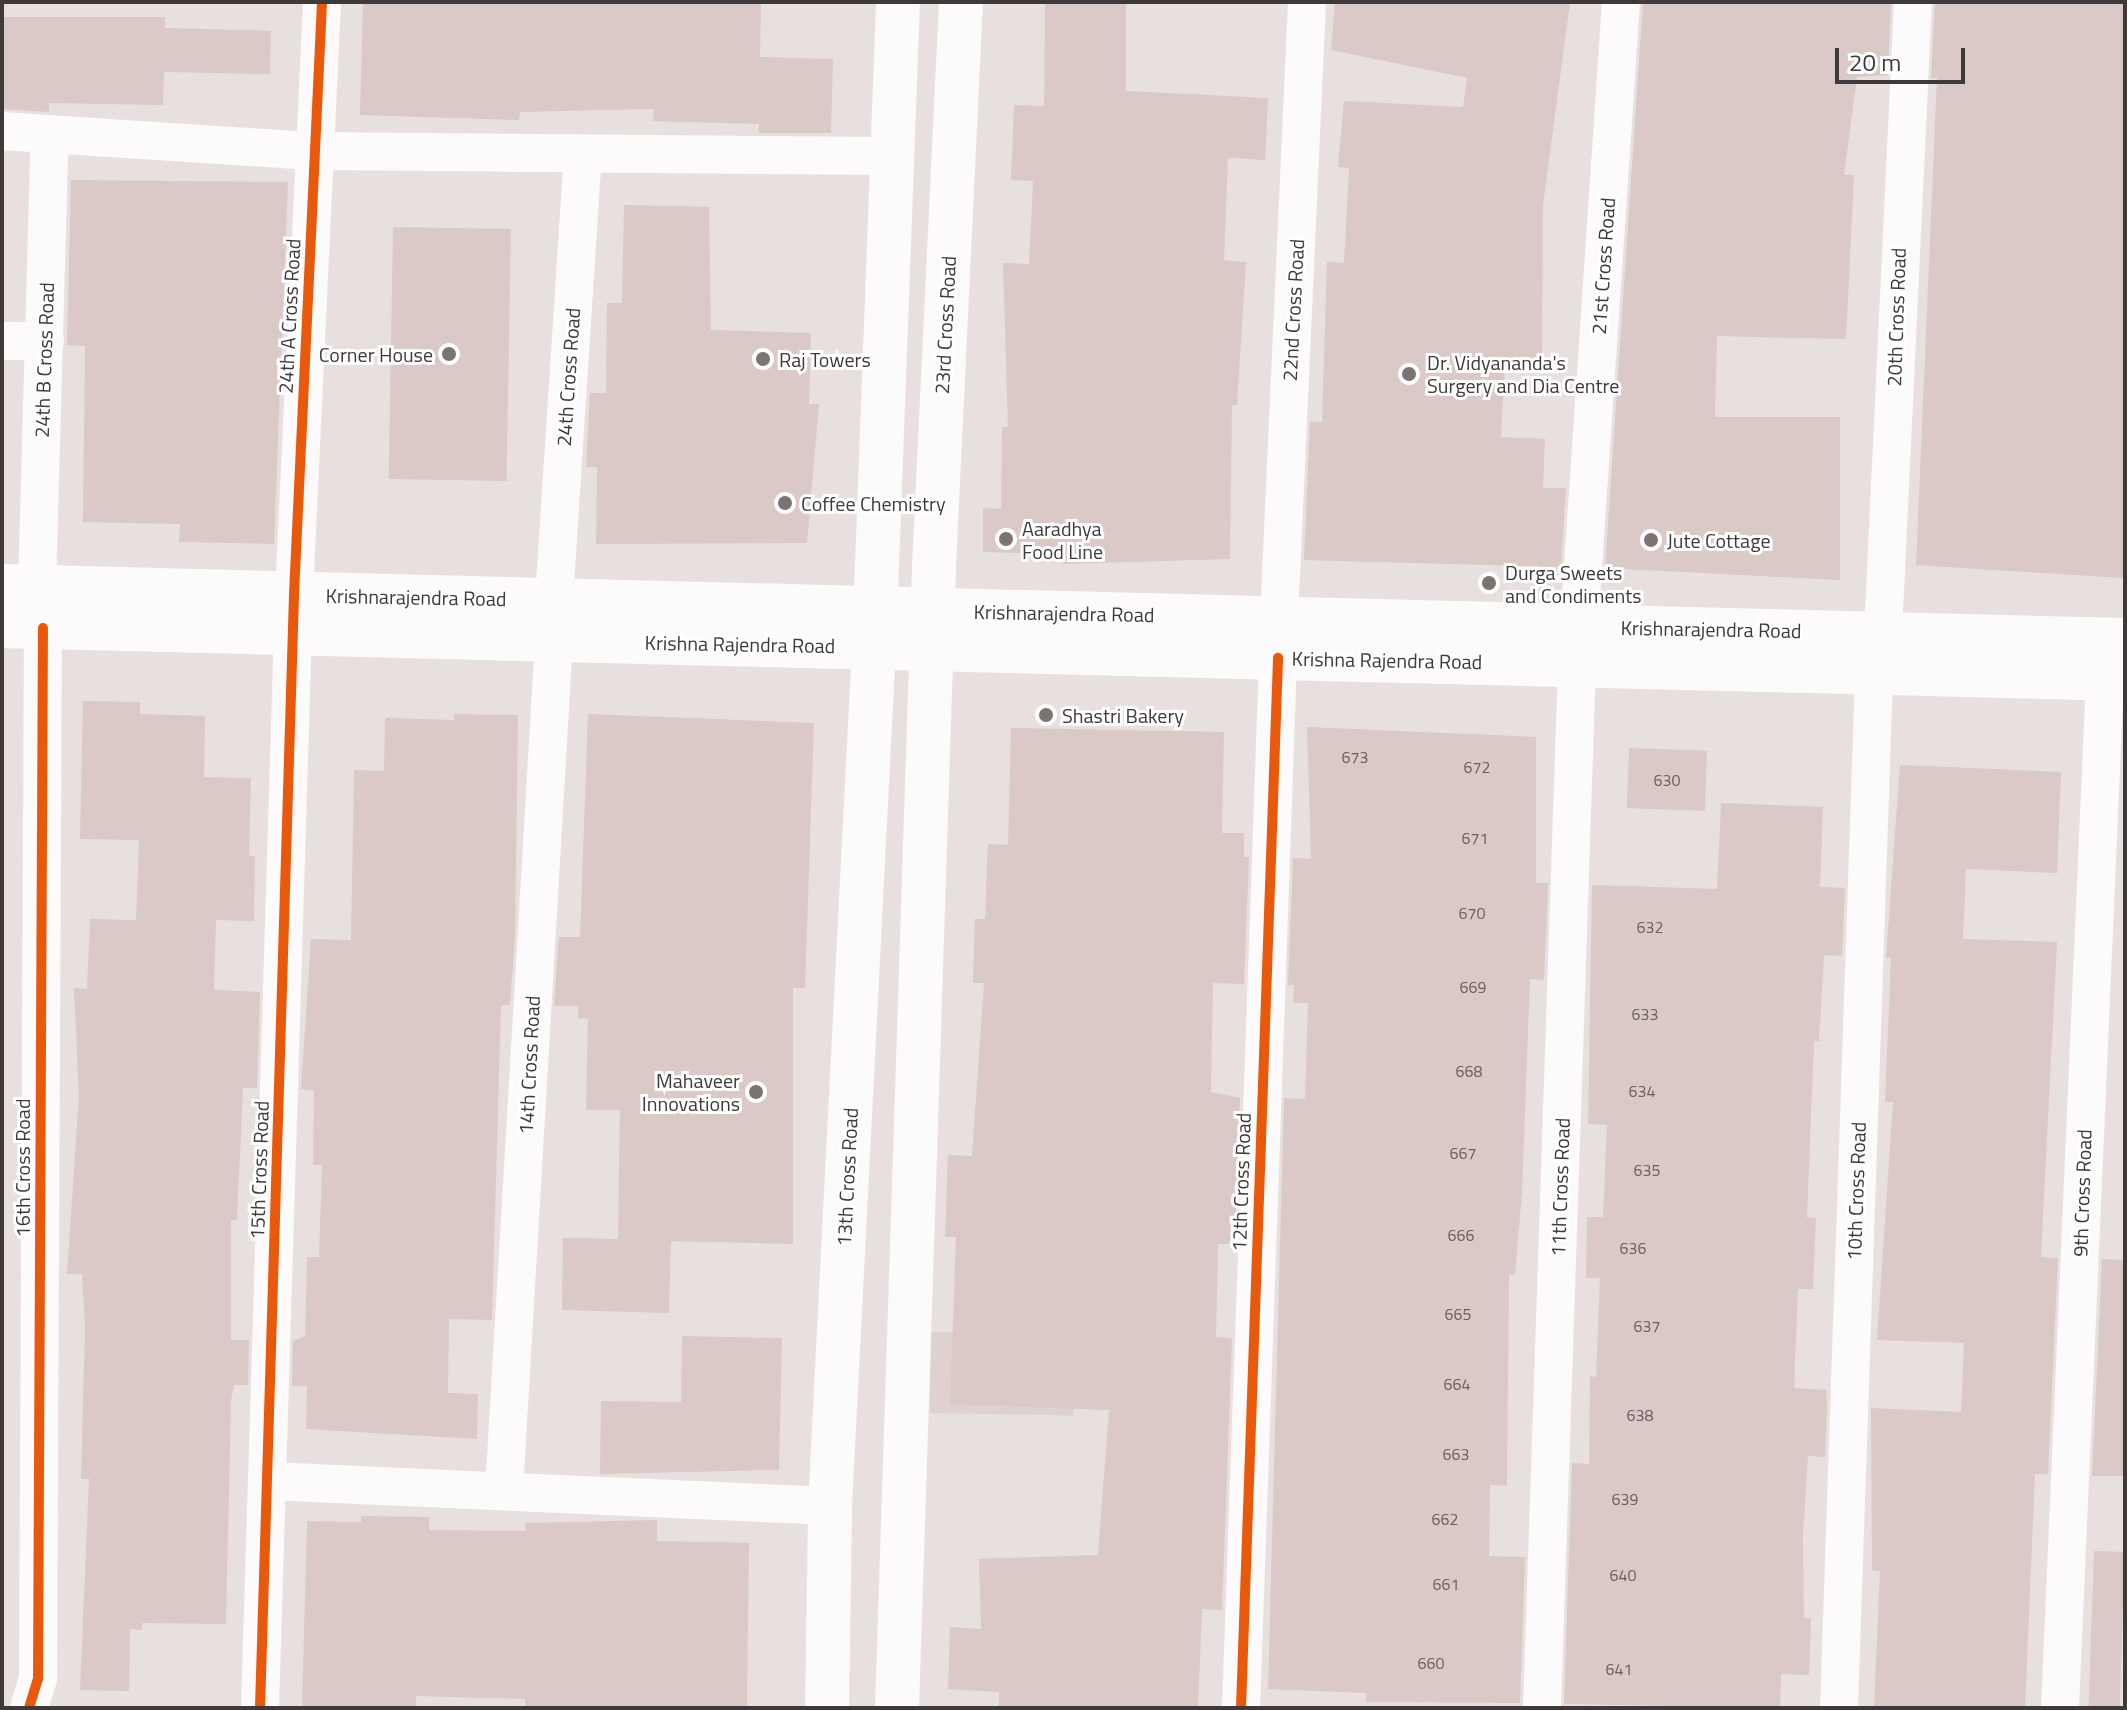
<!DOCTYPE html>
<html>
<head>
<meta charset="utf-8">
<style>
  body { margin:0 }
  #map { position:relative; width:2127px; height:1710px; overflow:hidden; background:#e8e0de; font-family:"Titillium Web",sans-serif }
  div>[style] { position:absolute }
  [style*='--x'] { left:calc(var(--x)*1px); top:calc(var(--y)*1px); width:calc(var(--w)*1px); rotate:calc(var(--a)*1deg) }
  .built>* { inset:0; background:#dfd1ce; transform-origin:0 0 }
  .building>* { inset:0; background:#dac9c6; transform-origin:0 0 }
  .street>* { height:38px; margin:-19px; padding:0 19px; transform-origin:19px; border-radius:19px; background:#fcfafa }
  .secondary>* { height:44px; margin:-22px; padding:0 22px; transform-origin:22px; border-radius:22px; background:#fcfafa }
  .cycleway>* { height:10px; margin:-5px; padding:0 5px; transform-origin:5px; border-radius:5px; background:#e8590c }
  .dots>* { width:22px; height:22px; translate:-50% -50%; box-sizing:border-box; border:4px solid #fff; border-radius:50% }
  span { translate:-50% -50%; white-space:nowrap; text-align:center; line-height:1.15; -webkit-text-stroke:6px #fff; paint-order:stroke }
  .number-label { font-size:16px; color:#68605e }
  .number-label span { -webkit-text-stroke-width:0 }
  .street-label { font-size:20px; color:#3f3a39 }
  .poi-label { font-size:20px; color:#3f3a39 }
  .right { translate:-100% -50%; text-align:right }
  .left { translate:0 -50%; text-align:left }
  .frame { position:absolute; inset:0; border:4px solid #3f3a39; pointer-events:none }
  .scale { position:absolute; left:1835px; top:48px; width:130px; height:36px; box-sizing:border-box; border:4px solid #3f3a39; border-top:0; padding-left:10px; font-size:24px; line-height:28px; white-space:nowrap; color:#3f3a39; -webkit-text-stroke:6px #fff; paint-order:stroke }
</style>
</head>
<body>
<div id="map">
  <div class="built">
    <div style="left:931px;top:1332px;width:144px;height:81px;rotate:1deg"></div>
  </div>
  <div class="building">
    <div style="clip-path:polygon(363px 2px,761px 2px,760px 57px,833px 59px,831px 133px,759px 133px,759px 124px,653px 121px,654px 109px,520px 112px,519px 120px,360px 115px)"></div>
    <div style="clip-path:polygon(1045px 2px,1126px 2px,1126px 91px,1268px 98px,1265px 160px,1228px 158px,1224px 260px,1246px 262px,1237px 405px,1232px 405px,1230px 559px,1063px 564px,1063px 554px,983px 552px,983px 508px,1001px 509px,1002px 427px,1008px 427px,1003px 263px,1029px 264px,1033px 181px,1011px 180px,1014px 105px,1044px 106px)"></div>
    <div style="clip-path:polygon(1335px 2px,1570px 2px,1543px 205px,1542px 365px,1505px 364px,1501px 437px,1545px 439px,1543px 488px,1566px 488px,1561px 567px,1304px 560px,1310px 422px,1322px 422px,1327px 262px,1344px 263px,1349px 168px,1338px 167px,1344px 101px,1463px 107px,1467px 78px,1331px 50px)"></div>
    <div style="clip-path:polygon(1643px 2px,1891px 2px,1888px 75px,1857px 77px,1844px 175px,1854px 175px,1846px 339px,1717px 336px,1715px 417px,1840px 417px,1840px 580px,1605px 568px)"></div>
    <div style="clip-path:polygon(1935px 2px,2125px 2px,2123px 578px,1916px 565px,1937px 78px,1931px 78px)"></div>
    <div style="clip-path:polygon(2px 17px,165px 17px,165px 28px,271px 31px,270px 74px,164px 72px,163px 105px,49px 103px,49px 112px,2px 109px)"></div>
    <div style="clip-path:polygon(71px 180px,288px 182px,274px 544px,179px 542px,180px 524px,83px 522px,85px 346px,67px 345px)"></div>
    <div style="clip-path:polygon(624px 205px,709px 207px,711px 330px,811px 333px,809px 404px,819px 404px,807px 543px,596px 544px,597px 467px,586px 467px,590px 393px,606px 393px,607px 303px,622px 303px)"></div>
    <div style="left:393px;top:227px;width:118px;height:252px;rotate:1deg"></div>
    <div style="clip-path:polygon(83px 701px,140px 702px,140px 714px,205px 716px,204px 777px,251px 778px,249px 856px,255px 856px,254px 921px,216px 920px,214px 990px,260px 992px,257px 1088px,243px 1088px,237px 1220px,231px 1220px,231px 1340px,249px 1340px,248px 1385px,234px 1385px,231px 1401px,226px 1624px,142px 1623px,142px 1630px,130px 1629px,129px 1691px,80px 1690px,89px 1479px,81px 1479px,85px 1327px,82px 1274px,67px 1274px,79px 1096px,74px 988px,87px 989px,90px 919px,136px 920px,139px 840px,80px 839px)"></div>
    <div style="clip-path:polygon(454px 714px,518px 715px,515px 936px,510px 1005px,501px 1005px,492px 1320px,449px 1319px,448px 1393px,478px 1394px,477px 1439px,306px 1429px,307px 1386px,292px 1386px,293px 1341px,305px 1336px,307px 1257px,319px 1257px,322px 1165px,313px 1165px,314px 1090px,301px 1089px,311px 939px,351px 940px,354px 770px,384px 771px,385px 718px,454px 720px)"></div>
    <div style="clip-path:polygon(588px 714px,814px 723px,805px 988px,793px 988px,793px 1244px,671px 1241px,669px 1313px,562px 1310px,563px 1238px,618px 1239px,620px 1110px,586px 1110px,588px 1019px,578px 1018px,578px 1006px,554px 1006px,559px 937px,580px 937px)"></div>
    <div style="clip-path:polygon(1307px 727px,1536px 737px,1536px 883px,1548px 883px,1544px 980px,1530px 979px,1522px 1193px,1515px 1275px,1509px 1275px,1507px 1486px,1490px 1485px,1489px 1556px,1525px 1557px,1520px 1703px,1366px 1702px,1366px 1693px,1268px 1689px,1284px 1098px,1305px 1099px,1308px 1003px,1293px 1003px,1294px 985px,1288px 985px,1293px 858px,1311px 859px)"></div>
    <div style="clip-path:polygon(1011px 728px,1224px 732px,1222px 833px,1244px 833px,1244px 857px,1249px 857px,1244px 984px,1213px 983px,1211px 1092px,1240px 1098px,1235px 1244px,1218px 1244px,1216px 1337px,1232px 1338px,1222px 1610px,1202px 1609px,1198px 1708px,999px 1708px,999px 1692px,948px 1689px,950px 1627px,981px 1629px,979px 1559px,1098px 1555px,1109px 1410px,950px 1404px,956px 1237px,945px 1237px,948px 1155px,972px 1156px,984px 983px,973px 983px,975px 919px,985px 919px,988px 844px,1008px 845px)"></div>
    <div style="left:1629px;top:748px;width:78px;height:60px;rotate:2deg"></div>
    <div style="clip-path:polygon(1900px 765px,2061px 772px,2057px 873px,1966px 869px,1963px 939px,2057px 942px,2041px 1257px,2058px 1258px,2048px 1474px,2035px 1474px,2025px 1708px,1874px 1708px,1880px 1571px,1872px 1570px,1871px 1408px,1961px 1412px,1964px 1343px,1877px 1340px,1893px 1102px,1885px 1102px,1891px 958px,1886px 958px)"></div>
    <div style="clip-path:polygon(1721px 803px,1823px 807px,1820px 887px,1845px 888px,1842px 956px,1824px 955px,1819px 1042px,1814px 1041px,1807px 1217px,1816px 1218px,1813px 1289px,1798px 1289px,1794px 1388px,1826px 1390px,1827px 1406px,1825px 1457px,1808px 1456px,1803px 1537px,1804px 1618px,1811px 1618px,1809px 1675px,1781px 1674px,1780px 1708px,1564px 1704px,1572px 1463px,1589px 1464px,1590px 1376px,1596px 1377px,1600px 1278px,1586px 1278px,1587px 1217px,1603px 1217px,1607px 1125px,1588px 1124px,1592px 885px,1717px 889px)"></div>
    <div style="clip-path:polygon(2102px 1259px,2125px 1260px,2125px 1476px,2092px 1476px)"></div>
    <div style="clip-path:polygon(682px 1336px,782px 1338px,779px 1470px,600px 1474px,601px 1401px,681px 1402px)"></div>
    <div style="clip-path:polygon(361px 1516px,429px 1517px,429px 1530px,525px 1531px,525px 1523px,657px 1520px,657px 1541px,749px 1543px,747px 1708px,525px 1708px,525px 1699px,416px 1696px,416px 1708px,302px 1708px,307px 1521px,361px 1522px)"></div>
    <div style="left:2094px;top:1551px;width:31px;height:157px;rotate:2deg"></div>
  </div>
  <div class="street">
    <div style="--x:2;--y:131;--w:314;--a:3.7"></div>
    <div style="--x:315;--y:151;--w:577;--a:0.5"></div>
    <div style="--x:2;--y:341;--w:43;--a:0"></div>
    <div style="--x:37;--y:587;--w:453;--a:-88.4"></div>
    <div style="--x:554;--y:600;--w:446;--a:-86.3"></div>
    <div style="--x:1279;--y:619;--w:618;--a:-87.4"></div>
    <div style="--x:1579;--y:626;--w:625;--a:-86.15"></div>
    <div style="--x:1883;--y:633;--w:632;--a:-87.28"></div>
    <div style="--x:268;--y:1481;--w:563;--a:2.55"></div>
    <div style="--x:504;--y:1491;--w:853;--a:-86.64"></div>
    <div style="--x:29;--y:1708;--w:30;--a:-73"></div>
    <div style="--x:38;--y:1679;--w:1051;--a:-89.73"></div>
    <div style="--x:260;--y:1708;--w:1115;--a:-88.25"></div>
    <div style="--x:294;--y:594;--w:593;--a:-87.29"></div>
    <div style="--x:1241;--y:1708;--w:1051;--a:-87.98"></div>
    <div style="--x:1542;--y:1708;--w:1044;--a:-88.08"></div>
    <div style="--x:1839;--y:1708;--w:1036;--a:-88.06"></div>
    <div style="--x:2060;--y:1708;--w:1031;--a:-87.5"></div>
  </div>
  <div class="secondary">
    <div style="--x:2;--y:586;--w:2124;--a:1.46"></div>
    <div style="--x:2;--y:626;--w:2124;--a:1.43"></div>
    <div style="--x:827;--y:1708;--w:202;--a:-89.1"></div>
    <div style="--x:830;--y:1506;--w:860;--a:-87.07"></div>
    <div style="--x:874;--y:647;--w:645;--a:-87.87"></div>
    <div style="--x:897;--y:1708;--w:1143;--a:-88.14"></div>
    <div style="--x:934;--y:566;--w:565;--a:-87.26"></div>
  </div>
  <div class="cycleway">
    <div style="--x:29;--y:1708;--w:30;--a:-73"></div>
    <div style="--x:38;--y:1679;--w:1051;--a:-89.73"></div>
    <div style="--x:260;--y:1708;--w:1115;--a:-88.25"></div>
    <div style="--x:294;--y:594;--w:593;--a:-87.29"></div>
    <div style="--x:1241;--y:1708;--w:1051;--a:-87.98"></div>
  </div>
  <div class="dots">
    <div style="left:449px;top:354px;background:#7a7473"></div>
    <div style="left:763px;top:359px;background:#7a7473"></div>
    <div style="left:1409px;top:374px;background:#7a7473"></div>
    <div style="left:785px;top:503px;background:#7a7473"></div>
    <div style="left:1006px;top:539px;background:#7a7473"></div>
    <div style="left:1651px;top:540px;background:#7a7473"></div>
    <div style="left:1489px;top:583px;background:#7a7473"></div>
    <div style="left:1046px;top:715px;background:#7a7473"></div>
    <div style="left:756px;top:1092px;background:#7a7473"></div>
  </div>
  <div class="number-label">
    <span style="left:1355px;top:757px">673</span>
    <span style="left:1477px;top:767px">672</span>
    <span style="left:1667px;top:780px">630</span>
    <span style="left:1475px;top:838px">671</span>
    <span style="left:1472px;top:913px">670</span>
    <span style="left:1650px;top:927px">632</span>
    <span style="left:1473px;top:987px">669</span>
    <span style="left:1645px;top:1014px">633</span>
    <span style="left:1469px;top:1071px">668</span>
    <span style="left:1642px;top:1091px">634</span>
    <span style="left:1463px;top:1153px">667</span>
    <span style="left:1647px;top:1170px">635</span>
    <span style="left:1461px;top:1235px">666</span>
    <span style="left:1633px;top:1248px">636</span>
    <span style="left:1458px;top:1314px">665</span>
    <span style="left:1647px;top:1326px">637</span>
    <span style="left:1457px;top:1384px">664</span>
    <span style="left:1640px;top:1415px">638</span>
    <span style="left:1456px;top:1454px">663</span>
    <span style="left:1625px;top:1499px">639</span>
    <span style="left:1445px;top:1519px">662</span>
    <span style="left:1623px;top:1575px">640</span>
    <span style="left:1446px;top:1584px">661</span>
    <span style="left:1431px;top:1663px">660</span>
    <span style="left:1619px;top:1669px">641</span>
  </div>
  <div class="street-label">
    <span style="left:1603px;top:266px;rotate:-86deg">21st Cross Road</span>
    <span style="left:1293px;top:310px;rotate:-87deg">22nd Cross Road</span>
    <span style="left:289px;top:316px;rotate:-87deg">24th A Cross Road</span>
    <span style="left:1896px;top:317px;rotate:-88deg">20th Cross Road</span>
    <span style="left:945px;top:325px;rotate:-87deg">23rd Cross Road</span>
    <span style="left:44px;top:360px;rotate:-88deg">24th B Cross Road</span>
    <span style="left:568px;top:377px;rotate:-86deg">24th Cross Road</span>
    <span style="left:416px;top:597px;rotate:1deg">Krishnarajendra Road</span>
    <span style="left:1064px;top:613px;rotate:1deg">Krishnarajendra Road</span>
    <span style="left:1711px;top:629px;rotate:1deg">Krishnarajendra Road</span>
    <span style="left:740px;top:644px;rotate:1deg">Krishna Rajendra Road</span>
    <span style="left:1387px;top:660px;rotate:1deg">Krishna Rajendra Road</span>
    <span style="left:529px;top:1065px;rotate:-87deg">14th Cross Road</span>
    <span style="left:22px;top:1168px;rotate:-90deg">16th Cross Road</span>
    <span style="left:259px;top:1170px;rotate:-88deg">15th Cross Road</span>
    <span style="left:847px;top:1177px;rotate:-87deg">13th Cross Road</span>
    <span style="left:1241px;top:1182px;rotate:-88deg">12th Cross Road</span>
    <span style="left:1560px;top:1187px;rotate:-88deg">11th Cross Road</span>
    <span style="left:1856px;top:1191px;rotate:-88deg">10th Cross Road</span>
    <span style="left:2082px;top:1193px;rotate:-88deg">9th Cross Road</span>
  </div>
  <div class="poi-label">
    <span class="right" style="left:433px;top:354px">Corner House</span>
    <span class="left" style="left:779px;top:359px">Raj Towers</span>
    <span class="left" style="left:1427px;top:374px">Dr. Vidyananda's<br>Surgery and Dia Centre</span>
    <span class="left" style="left:801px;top:503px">Coffee Chemistry</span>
    <span class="left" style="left:1022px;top:540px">Aaradhya<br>Food Line</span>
    <span class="left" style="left:1667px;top:540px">Jute Cottage</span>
    <span class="left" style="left:1505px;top:584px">Durga Sweets<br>and Condiments</span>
    <span class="left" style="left:1062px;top:715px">Shastri Bakery</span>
    <span class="right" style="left:740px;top:1092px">Mahaveer<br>Innovations</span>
  </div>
  <div class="frame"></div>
  <div class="scale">20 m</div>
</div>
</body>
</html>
